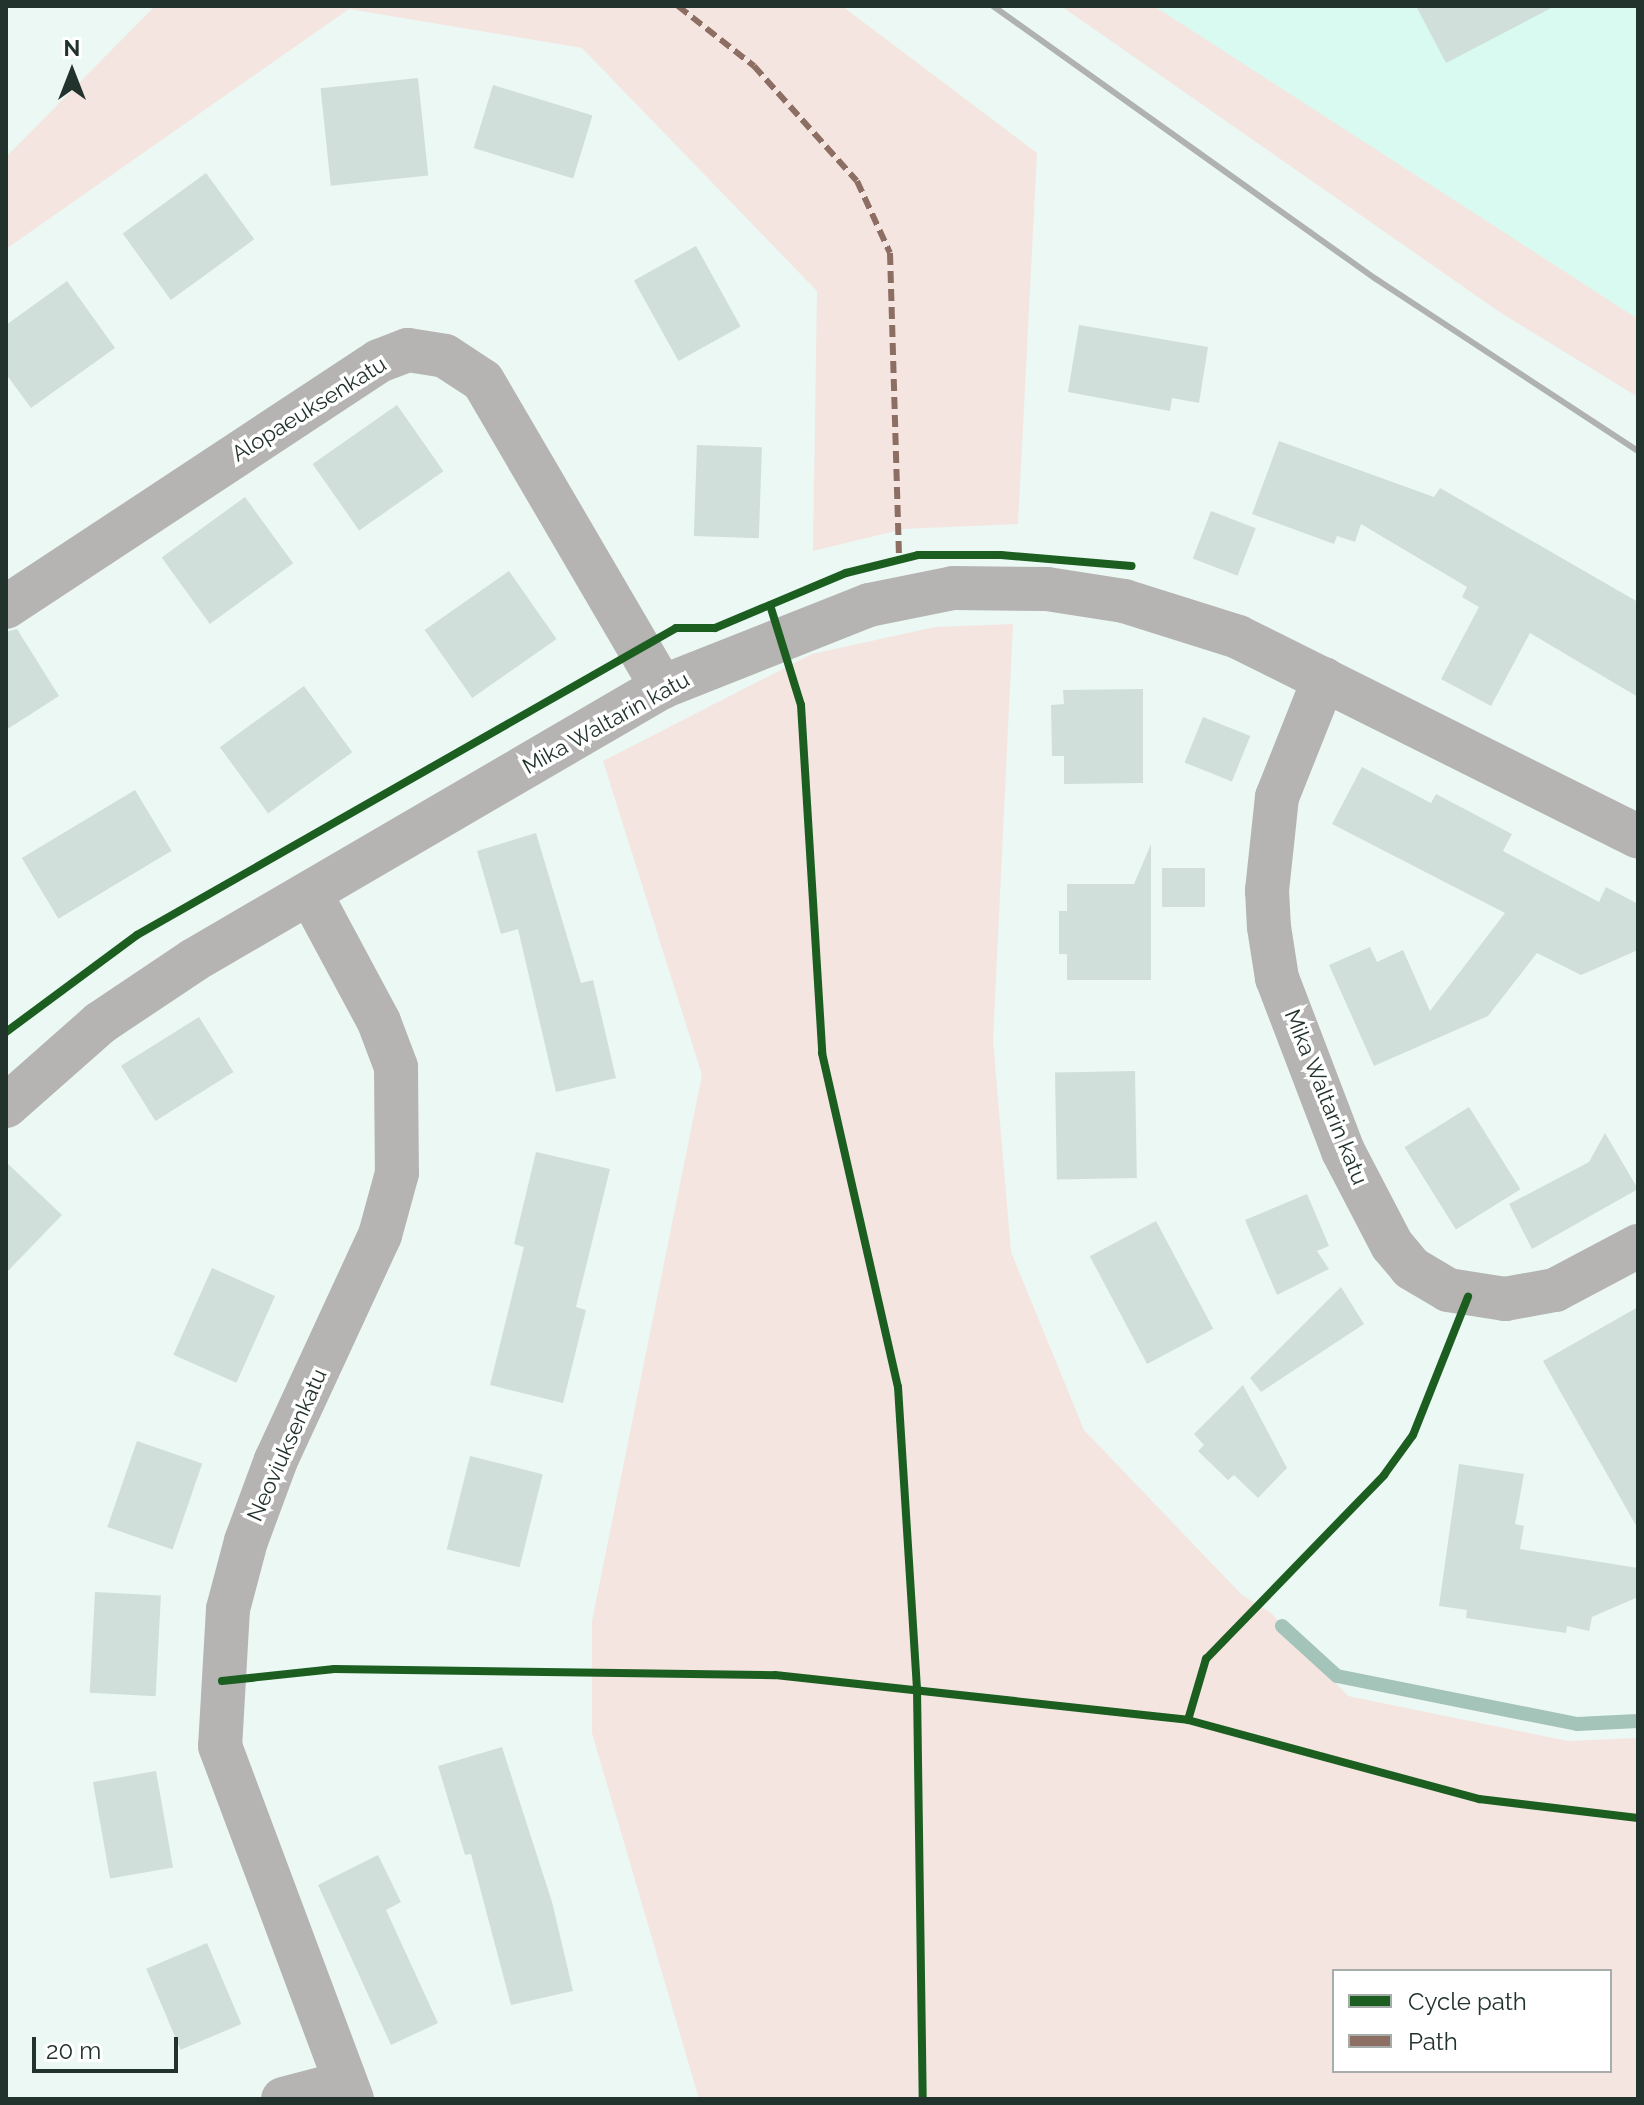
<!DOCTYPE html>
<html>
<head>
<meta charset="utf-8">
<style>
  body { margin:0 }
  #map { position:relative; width:1644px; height:2105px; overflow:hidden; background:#ebf8f4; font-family:Raleway,sans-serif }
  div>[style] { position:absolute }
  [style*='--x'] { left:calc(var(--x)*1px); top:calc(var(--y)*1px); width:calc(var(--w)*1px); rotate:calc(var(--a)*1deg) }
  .built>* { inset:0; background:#d8faf0 }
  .green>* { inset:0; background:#f4e5e1 }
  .stream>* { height:14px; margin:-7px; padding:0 7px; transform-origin:7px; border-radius:7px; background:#a4c3b9 }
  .building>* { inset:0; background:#d1dfdb; transform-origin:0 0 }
  .minor>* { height:44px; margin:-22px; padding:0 22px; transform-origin:22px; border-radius:22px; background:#b5b4b3 }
  .rail>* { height:6px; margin:-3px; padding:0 3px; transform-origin:3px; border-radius:3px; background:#afb2b0 }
  .quiet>* { height:6px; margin-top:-3px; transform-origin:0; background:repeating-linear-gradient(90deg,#8d6e63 0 12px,transparent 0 18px) }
  .cycleway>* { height:8px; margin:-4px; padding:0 4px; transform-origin:4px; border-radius:4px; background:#1b5e20 }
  span { translate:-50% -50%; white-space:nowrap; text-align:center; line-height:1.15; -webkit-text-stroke:7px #fff; paint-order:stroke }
  .street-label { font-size:22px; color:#22322d }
  .frame { position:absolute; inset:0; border:8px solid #22322d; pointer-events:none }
  .legend { position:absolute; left:1332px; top:1969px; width:280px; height:104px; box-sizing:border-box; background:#fff; border:2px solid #a7adab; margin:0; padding:10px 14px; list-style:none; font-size:24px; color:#22322d }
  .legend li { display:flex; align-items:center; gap:16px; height:40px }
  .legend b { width:40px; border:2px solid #a7adab }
  .north { position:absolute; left:32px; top:32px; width:80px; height:80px; -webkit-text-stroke:6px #fff; paint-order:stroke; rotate:0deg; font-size:22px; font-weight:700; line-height:32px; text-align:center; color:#22322d }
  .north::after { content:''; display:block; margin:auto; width:28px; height:36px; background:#22322d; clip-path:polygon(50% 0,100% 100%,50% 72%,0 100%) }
  .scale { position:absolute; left:32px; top:2037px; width:146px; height:36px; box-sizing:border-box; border:4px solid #22322d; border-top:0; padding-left:10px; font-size:24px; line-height:28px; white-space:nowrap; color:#22322d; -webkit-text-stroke:6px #fff; paint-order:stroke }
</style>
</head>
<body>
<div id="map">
  <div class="built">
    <div style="clip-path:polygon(1154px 6px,1638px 6px,1638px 319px,1238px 61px)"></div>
  </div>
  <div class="green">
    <div style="clip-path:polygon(155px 6px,842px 6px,1037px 153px,1018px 524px,903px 529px,813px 551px,817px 291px,582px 48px,349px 9px,6px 249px,6px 157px)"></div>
    <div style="clip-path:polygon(1061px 6px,1154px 6px,1638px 319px,1638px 397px,1501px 313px)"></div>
    <div style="clip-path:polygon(evenodd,1013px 624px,993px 1040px,1011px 1252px,1084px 1430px,1242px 1595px,1271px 1613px,1348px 1696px,1568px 1741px,1638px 1738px,1638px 2099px,699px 2099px,592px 1733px,592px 1621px,702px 1075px,603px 761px,812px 654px,935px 627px,1013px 624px,1334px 1971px,1610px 1971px,1610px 2071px,1334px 2071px,1334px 1971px)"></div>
  </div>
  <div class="stream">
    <div style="--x:1282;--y:1626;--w:74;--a:42.3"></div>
    <div style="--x:1337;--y:1676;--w:245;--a:11.3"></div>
    <div style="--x:1577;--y:1724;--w:61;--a:-2.8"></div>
  </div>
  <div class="building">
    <div style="clip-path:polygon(1416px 6px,1555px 6px,1446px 63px)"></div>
    <div style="left:418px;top:78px;width:98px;height:98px;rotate:84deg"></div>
    <div style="left:493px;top:85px;width:104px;height:66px;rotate:17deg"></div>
    <div style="left:206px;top:173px;width:82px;height:103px;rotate:54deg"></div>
    <div style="left:696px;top:246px;width:92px;height:71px;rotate:61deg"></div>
    <div style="clip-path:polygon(67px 281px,115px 348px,31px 408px,6px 374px,6px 325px)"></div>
    <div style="clip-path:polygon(1079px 325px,1208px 347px,1199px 403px,1172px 398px,1170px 411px,1068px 392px)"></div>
    <div style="left:397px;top:405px;width:81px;height:103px;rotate:55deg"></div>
    <div style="clip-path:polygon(1279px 441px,1434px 497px,1440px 488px,1638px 602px,1638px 697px,1530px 633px,1491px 706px,1441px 679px,1479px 607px,1462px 597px,1467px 587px,1361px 524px,1355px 542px,1337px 536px,1334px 544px,1252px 514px)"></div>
    <div style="left:697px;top:445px;width:65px;height:91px;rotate:2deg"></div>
    <div style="left:245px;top:497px;width:82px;height:103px;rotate:54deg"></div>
    <div style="left:1211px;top:511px;width:48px;height:51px;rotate:21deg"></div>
    <div style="left:509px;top:571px;width:83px;height:103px;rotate:55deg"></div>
    <div style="clip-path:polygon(17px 629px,59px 696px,6px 730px,6px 632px)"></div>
    <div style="left:304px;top:686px;width:82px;height:104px;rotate:54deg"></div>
    <div style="clip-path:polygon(1143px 689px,1143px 783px,1064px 784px,1064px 756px,1052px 756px,1051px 705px,1064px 704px,1063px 690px)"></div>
    <div style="left:1203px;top:717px;width:51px;height:49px;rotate:22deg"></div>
    <div style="clip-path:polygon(1362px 767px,1431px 803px,1436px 794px,1512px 834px,1503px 851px,1599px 902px,1606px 887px,1638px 904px,1638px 950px,1581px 975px,1537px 953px,1488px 1016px,1374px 1066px,1329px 965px,1370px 947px,1377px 962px,1403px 950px,1430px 1011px,1505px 913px,1332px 824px)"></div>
    <div style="left:135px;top:790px;width:71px;height:132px;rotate:59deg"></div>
    <div style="clip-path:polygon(536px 833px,581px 983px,593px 980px,616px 1078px,556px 1092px,518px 929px,501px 934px,477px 851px)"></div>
    <div style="clip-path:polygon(1151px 844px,1151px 980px,1067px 980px,1067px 954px,1059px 954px,1059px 911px,1067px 911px,1067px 884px,1134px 884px)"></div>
    <div style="left:1162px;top:868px;width:43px;height:39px"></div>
    <div style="left:199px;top:1017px;width:65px;height:92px;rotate:58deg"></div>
    <div style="left:1135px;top:1071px;width:107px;height:80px;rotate:89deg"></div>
    <div style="left:1469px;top:1107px;width:97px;height:76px;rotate:58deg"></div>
    <div style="clip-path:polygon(1605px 1133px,1638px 1189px,1532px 1249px,1509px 1204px,1589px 1162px)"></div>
    <div style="clip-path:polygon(536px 1152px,610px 1169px,576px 1307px,586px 1310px,563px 1403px,490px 1385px,524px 1247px,514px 1244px)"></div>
    <div style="clip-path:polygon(6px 1162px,62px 1215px,6px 1273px)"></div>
    <div style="clip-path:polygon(1307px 1194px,1329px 1246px,1317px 1251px,1329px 1269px,1277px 1295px,1245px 1220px)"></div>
    <div style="left:1156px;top:1221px;width:122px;height:75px;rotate:62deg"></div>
    <div style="left:212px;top:1268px;width:69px;height:95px;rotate:24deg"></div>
    <div style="clip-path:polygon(1341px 1287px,1364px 1324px,1261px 1392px,1250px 1378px)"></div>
    <div style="clip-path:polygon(1638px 1307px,1638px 1529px,1543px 1361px)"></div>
    <div style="clip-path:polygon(1243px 1385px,1287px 1468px,1258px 1498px,1234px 1475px,1228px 1480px,1198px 1451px,1204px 1445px,1194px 1434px)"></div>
    <div style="left:137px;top:1441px;width:69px;height:91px;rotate:19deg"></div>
    <div style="left:470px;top:1456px;width:75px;height:96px;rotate:14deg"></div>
    <div style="clip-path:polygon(1459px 1464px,1524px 1474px,1515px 1524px,1524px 1526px,1520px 1549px,1638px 1568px,1638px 1597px,1592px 1617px,1589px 1631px,1567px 1626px,1566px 1633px,1466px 1618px,1467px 1610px,1439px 1606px)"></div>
    <div style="left:95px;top:1592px;width:66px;height:101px;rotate:3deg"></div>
    <div style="clip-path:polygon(502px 1747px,552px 1902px,573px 1991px,511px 2005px,471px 1854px,465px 1855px,438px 1766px)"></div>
    <div style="left:156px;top:1771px;width:98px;height:64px;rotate:80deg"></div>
    <div style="clip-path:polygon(378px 1855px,401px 1902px,386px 1910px,438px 2023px,391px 2045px,318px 1885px)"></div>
    <div style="left:207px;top:1943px;width:88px;height:66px;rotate:67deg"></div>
  </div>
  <div class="minor">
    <div style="--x:6;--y:607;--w:447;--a:-33.4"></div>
    <div style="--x:379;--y:361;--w:31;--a:-21"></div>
    <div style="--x:408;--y:350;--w:37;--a:9"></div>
    <div style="--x:445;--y:356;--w:45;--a:33.3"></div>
    <div style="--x:483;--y:381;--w:355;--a:59.7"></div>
    <div style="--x:1324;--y:679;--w:127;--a:111.7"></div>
    <div style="--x:1277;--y:797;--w:94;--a:96.1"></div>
    <div style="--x:1267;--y:890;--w:37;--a:87"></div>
    <div style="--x:1269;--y:927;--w:52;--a:81.1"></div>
    <div style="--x:1277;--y:978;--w:185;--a:69.1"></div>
    <div style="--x:1343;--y:1151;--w:106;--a:62.5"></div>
    <div style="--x:1392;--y:1245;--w:30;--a:50"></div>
    <div style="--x:1411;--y:1268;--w:43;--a:30.7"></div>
    <div style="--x:1448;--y:1290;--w:58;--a:9"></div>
    <div style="--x:1505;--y:1299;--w:51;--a:-10.2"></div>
    <div style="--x:1555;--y:1290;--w:94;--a:-27.9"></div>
    <div style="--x:311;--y:895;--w:144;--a:61.8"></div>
    <div style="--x:379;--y:1022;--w:48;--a:69.3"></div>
    <div style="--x:396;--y:1067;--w:106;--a:89.5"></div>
    <div style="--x:397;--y:1173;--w:64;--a:105.3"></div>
    <div style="--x:380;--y:1235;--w:248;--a:114.8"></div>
    <div style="--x:276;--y:1460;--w:86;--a:110.3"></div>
    <div style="--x:246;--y:1541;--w:70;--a:104.8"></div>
    <div style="--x:228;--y:1609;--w:137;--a:93.3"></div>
    <div style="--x:220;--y:1746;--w:377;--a:69.5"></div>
    <div style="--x:6;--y:1106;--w:125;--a:-41.4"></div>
    <div style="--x:100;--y:1023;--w:113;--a:-33.8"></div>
    <div style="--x:194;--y:960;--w:542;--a:-30.26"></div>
    <div style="--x:662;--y:687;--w:223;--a:-21.6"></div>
    <div style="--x:869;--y:605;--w:86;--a:-11.4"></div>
    <div style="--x:953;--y:588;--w:94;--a:0.6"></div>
    <div style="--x:1047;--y:589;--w:78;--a:8.9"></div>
    <div style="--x:1124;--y:601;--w:120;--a:17.5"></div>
    <div style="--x:1238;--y:637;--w:447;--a:26.5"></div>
    <div style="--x:283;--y:2099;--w:63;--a:-14.7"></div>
  </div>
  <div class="rail">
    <div style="--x:993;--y:6;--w:470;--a:35.5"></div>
    <div style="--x:1376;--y:279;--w:313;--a:33.3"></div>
  </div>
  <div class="quiet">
    <div style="--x:678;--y:6;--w:97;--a:38.3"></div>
    <div style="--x:754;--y:66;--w:154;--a:48.2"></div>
    <div style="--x:857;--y:181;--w:79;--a:65.4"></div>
    <div style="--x:890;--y:253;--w:307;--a:88.3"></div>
  </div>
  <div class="cycleway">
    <div style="--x:770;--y:605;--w:105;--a:72.8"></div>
    <div style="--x:801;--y:705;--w:349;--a:86.5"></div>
    <div style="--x:822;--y:1053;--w:343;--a:77.2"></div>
    <div style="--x:898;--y:1387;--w:303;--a:86.4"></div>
    <div style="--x:917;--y:1689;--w:410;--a:89.2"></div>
    <div style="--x:6;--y:1032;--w:163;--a:-36.5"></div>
    <div style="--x:137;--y:935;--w:620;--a:-29.66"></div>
    <div style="--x:676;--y:628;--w:39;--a:0"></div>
    <div style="--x:715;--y:628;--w:142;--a:-22.8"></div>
    <div style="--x:846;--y:573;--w:74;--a:-14"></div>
    <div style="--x:918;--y:555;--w:83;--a:0"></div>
    <div style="--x:1001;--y:555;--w:131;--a:4.8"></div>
    <div style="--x:222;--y:1681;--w:113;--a:-6.1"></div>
    <div style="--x:334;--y:1669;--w:441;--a:0.8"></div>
    <div style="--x:775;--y:1675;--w:415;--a:6.2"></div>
    <div style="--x:1188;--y:1720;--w:302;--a:15.2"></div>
    <div style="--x:1479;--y:1799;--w:160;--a:6.8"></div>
    <div style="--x:1188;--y:1720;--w:64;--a:-73.6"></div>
    <div style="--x:1206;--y:1659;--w:256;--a:-45.9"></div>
    <div style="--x:1384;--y:1475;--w:49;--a:-54.1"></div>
    <div style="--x:1413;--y:1435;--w:149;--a:-68.3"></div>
  </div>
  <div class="street-label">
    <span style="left:309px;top:409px;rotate:-32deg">Alopaeuksenkatu</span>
    <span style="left:606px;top:723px;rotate:-29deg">Mika Waltarin katu</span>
    <span style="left:1326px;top:1097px;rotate:68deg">Mika Waltarin katu</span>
    <span style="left:287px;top:1445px;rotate:-66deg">Neoviuksenkatu</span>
  </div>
  <div class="frame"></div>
  <ul class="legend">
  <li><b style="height:10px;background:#1b5e20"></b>Cycle path</li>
  <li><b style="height:10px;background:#8d6e63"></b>Path</li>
  </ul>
  <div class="north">N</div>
  <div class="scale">20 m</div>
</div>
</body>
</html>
